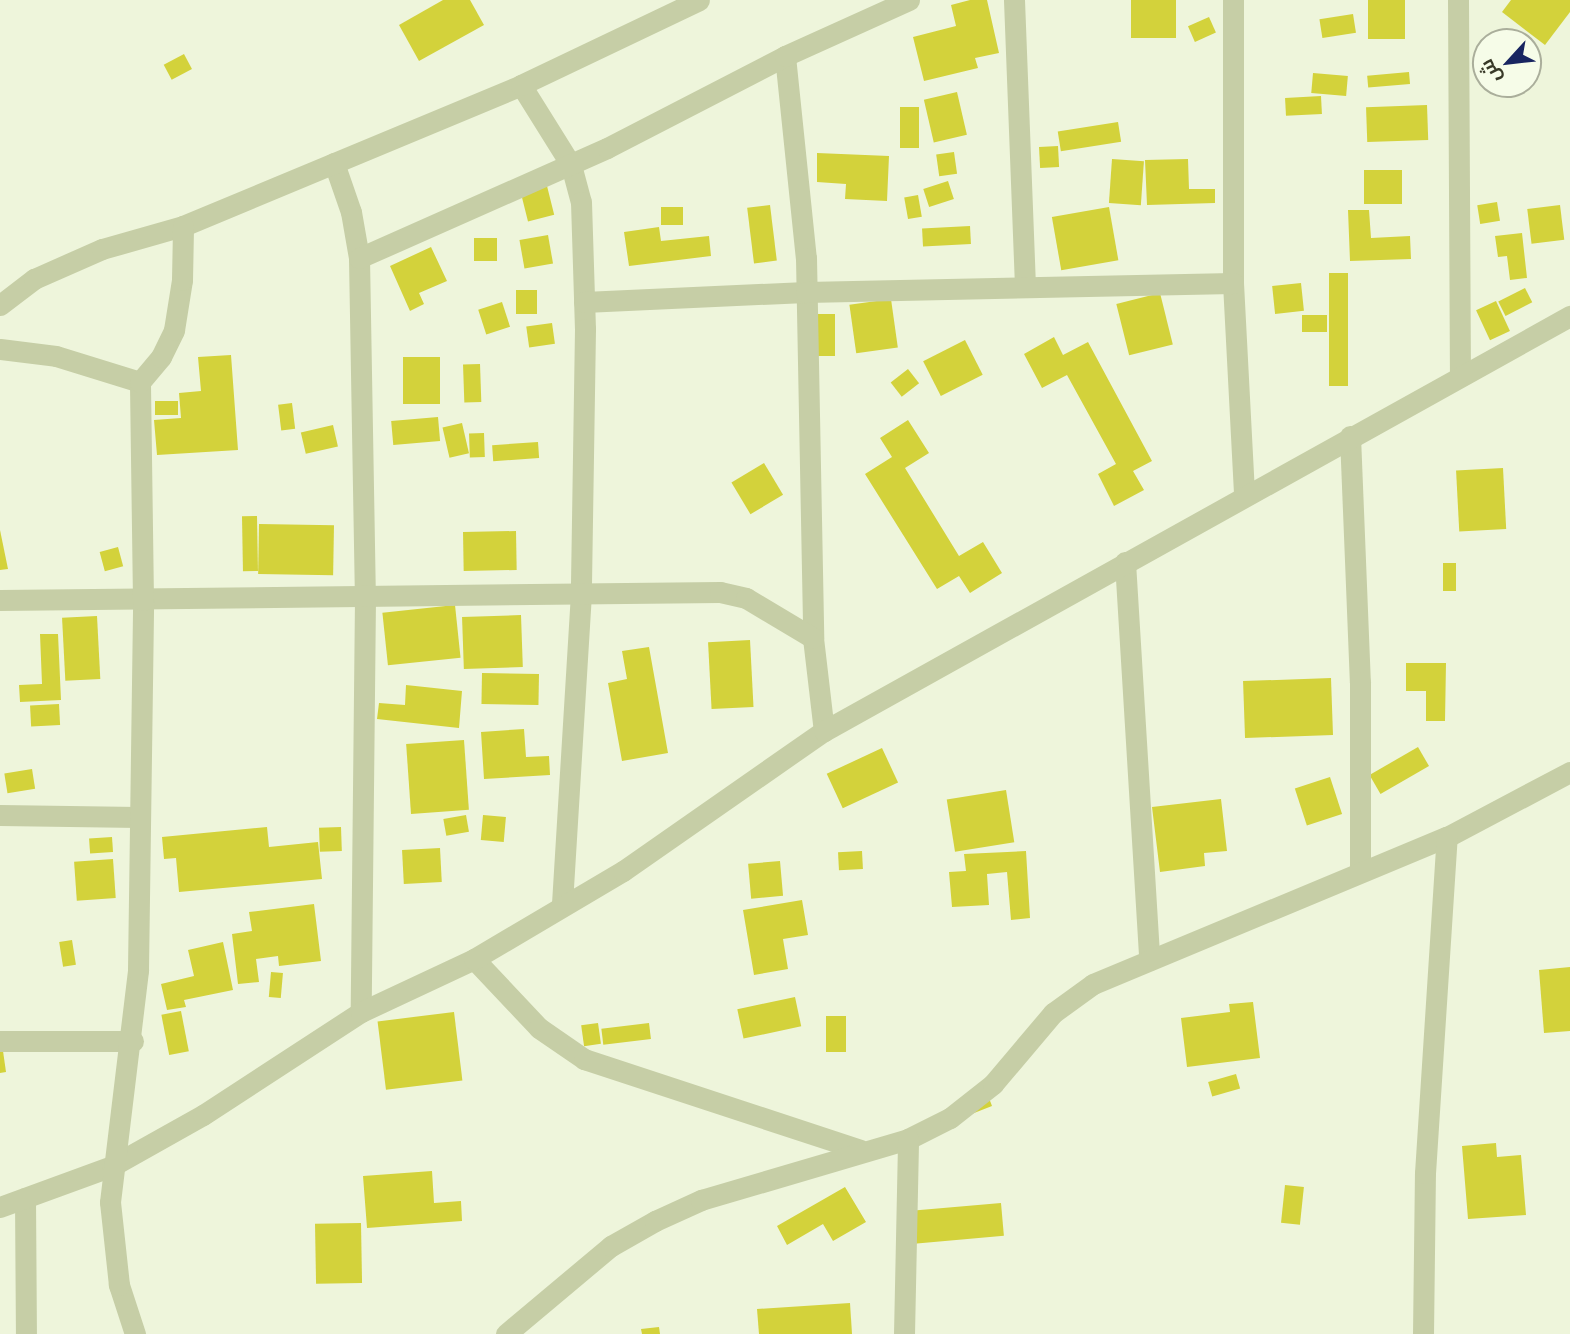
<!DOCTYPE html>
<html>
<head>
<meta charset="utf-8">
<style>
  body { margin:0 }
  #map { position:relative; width:1570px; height:1334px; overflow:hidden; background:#eef5db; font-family:"Golos Text",Cairo,sans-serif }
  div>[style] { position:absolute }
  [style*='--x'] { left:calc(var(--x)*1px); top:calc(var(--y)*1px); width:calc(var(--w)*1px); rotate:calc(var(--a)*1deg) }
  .building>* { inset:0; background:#d3d23b; transform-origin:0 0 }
  .minor>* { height:21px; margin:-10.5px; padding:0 10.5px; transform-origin:10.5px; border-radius:10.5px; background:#c6cea6 }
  span { translate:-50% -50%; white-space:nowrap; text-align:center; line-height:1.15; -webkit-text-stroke:5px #f6fce8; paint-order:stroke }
  .north { position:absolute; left:1472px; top:28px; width:70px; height:70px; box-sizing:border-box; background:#f6fce8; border:2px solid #aaae9b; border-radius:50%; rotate:243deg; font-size:19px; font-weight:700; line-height:28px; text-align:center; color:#383927 }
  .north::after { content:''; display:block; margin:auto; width:24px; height:32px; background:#182560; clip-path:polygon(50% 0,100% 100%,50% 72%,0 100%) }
</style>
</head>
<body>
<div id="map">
  <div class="building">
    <div style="clip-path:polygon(443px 0,470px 0,484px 25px,419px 61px,399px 25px)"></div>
    <div style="clip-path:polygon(970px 0,987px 0,999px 53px,975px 58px,978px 68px,924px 81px,913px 37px,956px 26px,951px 5px)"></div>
    <div style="left:1131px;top:0;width:45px;height:38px"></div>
    <div style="left:1368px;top:0;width:37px;height:39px"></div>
    <div style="clip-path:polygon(1511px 0,1570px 0,1570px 12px,1545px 45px,1502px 12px)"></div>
    <div style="left:1353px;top:14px;width:19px;height:34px;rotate:81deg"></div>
    <div style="left:1209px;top:17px;width:17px;height:23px;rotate:66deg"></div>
    <div style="left:184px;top:54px;width:17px;height:23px;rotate:62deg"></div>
    <div style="left:1409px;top:72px;width:12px;height:42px;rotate:85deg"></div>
    <div style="left:1313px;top:73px;width:35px;height:20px;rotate:5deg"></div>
    <div style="left:957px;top:92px;width:44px;height:34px;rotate:77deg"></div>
    <div style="left:1321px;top:96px;width:18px;height:36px;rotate:87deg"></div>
    <div style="left:1427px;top:105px;width:35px;height:61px;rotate:88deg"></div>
    <div style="left:900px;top:107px;width:19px;height:41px"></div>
    <div style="left:1118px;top:122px;width:20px;height:61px;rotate:81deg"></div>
    <div style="left:1058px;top:146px;width:21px;height:19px;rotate:87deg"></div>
    <div style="left:954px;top:152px;width:22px;height:18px;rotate:82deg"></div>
    <div style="clip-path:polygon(817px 153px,889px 156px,887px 201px,845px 199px,846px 184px,817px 182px)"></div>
    <div style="left:1112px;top:159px;width:32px;height:44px;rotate:4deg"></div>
    <div style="clip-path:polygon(1188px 159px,1189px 189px,1215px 189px,1215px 203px,1147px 205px,1145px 160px)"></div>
    <div style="left:1364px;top:170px;width:38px;height:34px"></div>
    <div style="left:545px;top:178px;width:38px;height:27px;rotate:76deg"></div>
    <div style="left:948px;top:181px;width:19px;height:26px;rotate:72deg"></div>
    <div style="left:918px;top:195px;width:22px;height:14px;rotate:80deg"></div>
    <div style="left:1497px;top:202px;width:19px;height:20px;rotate:81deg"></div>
    <div style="left:770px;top:205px;width:56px;height:23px;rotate:83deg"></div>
    <div style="left:1560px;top:205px;width:35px;height:33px;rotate:83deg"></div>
    <div style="left:661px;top:207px;width:22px;height:18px"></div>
    <div style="left:1109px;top:207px;width:54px;height:58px;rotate:80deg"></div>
    <div style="clip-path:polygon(1348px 210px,1369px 210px,1371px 238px,1410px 236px,1411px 259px,1350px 261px)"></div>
    <div style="left:970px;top:226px;width:18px;height:48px;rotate:87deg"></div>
    <div style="clip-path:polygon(659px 227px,661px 241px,709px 236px,711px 256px,629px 266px,624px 232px)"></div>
    <div style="clip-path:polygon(1522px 233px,1527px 278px,1510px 280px,1507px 256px,1498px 257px,1495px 236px)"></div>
    <div style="left:548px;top:235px;width:29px;height:29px;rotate:80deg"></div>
    <div style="left:474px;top:238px;width:23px;height:23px"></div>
    <div style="clip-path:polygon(431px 247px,447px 281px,419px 293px,424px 304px,410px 311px,390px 266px)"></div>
    <div style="left:1329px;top:273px;width:19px;height:113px"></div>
    <div style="left:1301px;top:283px;width:28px;height:29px;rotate:84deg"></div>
    <div style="left:1525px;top:288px;width:16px;height:30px;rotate:63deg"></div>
    <div style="left:537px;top:290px;width:24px;height:21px;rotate:90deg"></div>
    <div style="left:1160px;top:293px;width:53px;height:45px;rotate:76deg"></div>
    <div style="left:891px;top:299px;width:49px;height:42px;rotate:82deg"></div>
    <div style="left:1496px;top:301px;width:33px;height:22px;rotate:65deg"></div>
    <div style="left:502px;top:302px;width:26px;height:25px;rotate:72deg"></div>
    <div style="left:814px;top:314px;width:21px;height:42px"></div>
    <div style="left:1327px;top:315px;width:17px;height:25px;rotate:90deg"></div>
    <div style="left:552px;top:323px;width:21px;height:26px;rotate:82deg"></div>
    <div style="clip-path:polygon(1054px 337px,1063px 355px,1088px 342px,1152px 461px,1133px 471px,1144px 490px,1114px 506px,1098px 474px,1116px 464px,1067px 375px,1042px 388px,1024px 354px)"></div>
    <div style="left:965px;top:340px;width:39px;height:47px;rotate:63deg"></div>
    <div style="clip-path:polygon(231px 355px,238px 450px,157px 455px,154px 420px,181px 418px,179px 393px,201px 391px,198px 357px)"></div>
    <div style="left:440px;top:357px;width:47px;height:37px;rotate:90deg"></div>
    <div style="left:480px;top:364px;width:38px;height:17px;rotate:88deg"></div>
    <div style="left:908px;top:369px;width:18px;height:22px;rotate:52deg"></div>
    <div style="left:178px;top:401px;width:14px;height:23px;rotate:90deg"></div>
    <div style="left:292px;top:403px;width:26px;height:14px;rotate:83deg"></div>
    <div style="left:438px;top:417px;width:24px;height:47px;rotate:85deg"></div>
    <div style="clip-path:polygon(908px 420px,929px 453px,905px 468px,959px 556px,983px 542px,1002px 573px,970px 593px,959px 576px,937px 589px,865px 474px,892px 457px,880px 438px)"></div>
    <div style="left:462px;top:423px;width:31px;height:20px;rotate:77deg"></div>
    <div style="left:333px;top:425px;width:22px;height:33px;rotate:77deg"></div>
    <div style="left:484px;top:433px;width:24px;height:15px;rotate:88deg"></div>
    <div style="left:538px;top:442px;width:16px;height:46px;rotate:86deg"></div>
    <div style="left:764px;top:463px;width:37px;height:38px;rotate:59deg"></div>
    <div style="left:1503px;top:468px;width:61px;height:47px;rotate:87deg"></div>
    <div style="left:257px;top:516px;width:55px;height:15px;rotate:89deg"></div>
    <div style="left:259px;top:524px;width:75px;height:50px;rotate:1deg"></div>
    <div style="clip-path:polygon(0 530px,8px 569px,0 570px)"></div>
    <div style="left:516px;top:531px;width:39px;height:53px;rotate:89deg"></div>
    <div style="left:118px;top:547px;width:20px;height:19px;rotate:75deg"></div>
    <div style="left:1443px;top:563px;width:13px;height:28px"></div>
    <div style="left:455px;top:605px;width:53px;height:73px;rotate:84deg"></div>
    <div style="left:521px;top:615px;width:52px;height:59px;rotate:88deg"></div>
    <div style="left:97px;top:616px;width:63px;height:35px;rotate:87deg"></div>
    <div style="clip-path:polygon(40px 634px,58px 634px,61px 700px,20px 702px,19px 685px,42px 684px)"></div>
    <div style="left:750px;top:640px;width:67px;height:42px;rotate:87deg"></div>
    <div style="clip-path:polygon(649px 647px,668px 753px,622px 761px,608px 683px,627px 679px,622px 651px)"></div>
    <div style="clip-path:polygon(1406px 663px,1446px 663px,1445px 721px,1426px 721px,1426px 691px,1406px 691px)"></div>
    <div style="left:482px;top:673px;width:57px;height:31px;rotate:1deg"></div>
    <div style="left:1331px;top:678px;width:57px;height:88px;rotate:88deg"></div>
    <div style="clip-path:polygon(406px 685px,462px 691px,459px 728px,377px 719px,379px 703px,405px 705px)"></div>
    <div style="left:59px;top:704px;width:21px;height:29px;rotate:87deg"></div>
    <div style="clip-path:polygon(524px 729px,526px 757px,549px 756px,550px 775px,484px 779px,481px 732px)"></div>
    <div style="left:464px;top:740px;width:70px;height:58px;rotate:86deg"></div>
    <div style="left:1418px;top:747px;width:22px;height:56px;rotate:60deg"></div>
    <div style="left:882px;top:748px;width:38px;height:61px;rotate:65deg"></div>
    <div style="left:32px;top:769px;width:20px;height:28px;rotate:81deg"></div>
    <div style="left:1330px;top:777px;width:39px;height:37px;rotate:72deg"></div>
    <div style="left:1006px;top:790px;width:53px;height:60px;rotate:81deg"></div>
    <div style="clip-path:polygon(1221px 799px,1227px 851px,1204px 853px,1205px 866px,1160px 872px,1152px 807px)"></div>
    <div style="left:466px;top:815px;width:17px;height:23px;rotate:80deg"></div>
    <div style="left:483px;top:815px;width:23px;height:25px;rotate:5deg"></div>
    <div style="clip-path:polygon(267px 827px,269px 847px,318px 842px,322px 879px,179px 892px,176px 858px,164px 859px,162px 837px)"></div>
    <div style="left:341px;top:827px;width:24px;height:22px;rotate:88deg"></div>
    <div style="left:112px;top:837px;width:15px;height:23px;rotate:86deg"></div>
    <div style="left:440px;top:848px;width:34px;height:38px;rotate:87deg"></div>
    <div style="left:862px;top:851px;width:18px;height:24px;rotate:87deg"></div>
    <div style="clip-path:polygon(1026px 851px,1030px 918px,1011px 920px,1007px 872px,987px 874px,989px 905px,952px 907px,949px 872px,966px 871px,964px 854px)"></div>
    <div style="left:113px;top:859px;width:39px;height:39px;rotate:86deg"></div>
    <div style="left:780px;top:861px;width:35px;height:32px;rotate:85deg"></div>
    <div style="clip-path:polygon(802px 900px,808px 935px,783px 939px,788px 969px,754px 975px,743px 910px)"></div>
    <div style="clip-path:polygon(314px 904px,321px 961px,279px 966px,278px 956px,256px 959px,259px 982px,238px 984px,232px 934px,252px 931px,249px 912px)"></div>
    <div style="left:72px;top:940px;width:25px;height:13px;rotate:81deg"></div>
    <div style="clip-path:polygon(223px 942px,233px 990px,184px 1000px,186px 1007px,167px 1010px,161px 984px,194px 976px,188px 950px)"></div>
    <div style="clip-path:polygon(1570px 967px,1570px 1031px,1544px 1033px,1539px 970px)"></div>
    <div style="left:271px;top:972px;width:12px;height:25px;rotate:5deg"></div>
    <div style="left:795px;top:997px;width:30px;height:59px;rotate:78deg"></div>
    <div style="clip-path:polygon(1253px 1002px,1260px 1058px,1187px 1067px,1181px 1018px,1230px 1012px,1229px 1004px)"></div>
    <div style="left:181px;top:1011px;width:41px;height:20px;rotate:79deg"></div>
    <div style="left:454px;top:1012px;width:69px;height:77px;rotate:83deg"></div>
    <div style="left:826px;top:1016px;width:20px;height:36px"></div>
    <div style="left:598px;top:1023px;width:21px;height:17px;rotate:82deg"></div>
    <div style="left:649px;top:1023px;width:16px;height:48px;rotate:83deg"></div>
    <div style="clip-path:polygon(0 1051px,3px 1051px,6px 1072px,0 1073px)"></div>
    <div style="left:1236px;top:1074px;width:15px;height:29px;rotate:74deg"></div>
    <div style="left:987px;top:1093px;width:14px;height:24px;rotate:69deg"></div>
    <div style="clip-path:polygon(1496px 1143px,1497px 1157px,1521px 1155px,1526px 1215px,1468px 1219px,1462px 1146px)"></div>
    <div style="clip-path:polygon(432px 1171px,434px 1203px,461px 1201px,462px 1221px,367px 1228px,363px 1176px)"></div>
    <div style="left:1285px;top:1185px;width:19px;height:38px;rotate:6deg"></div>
    <div style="clip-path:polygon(845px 1187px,866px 1222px,833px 1241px,823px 1224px,787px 1245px,777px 1226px)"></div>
    <div style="left:1001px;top:1203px;width:33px;height:90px;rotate:85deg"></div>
    <div style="left:361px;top:1223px;width:60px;height:46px;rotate:89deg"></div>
    <div style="clip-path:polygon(850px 1303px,852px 1334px,759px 1334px,757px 1309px)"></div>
    <div style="clip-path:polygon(659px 1327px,660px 1334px,642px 1334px,641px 1329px)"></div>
  </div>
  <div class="minor">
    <div style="--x:1014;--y:0;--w:287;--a:87.8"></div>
    <div style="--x:1233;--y:0;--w:283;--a:90"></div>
    <div style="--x:1233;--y:283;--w:212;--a:87"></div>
    <div style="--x:1458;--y:0;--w:375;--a:89.7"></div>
    <div style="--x:785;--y:56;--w:203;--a:84.1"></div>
    <div style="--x:806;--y:258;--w:380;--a:88.9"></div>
    <div style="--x:813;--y:638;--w:94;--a:83.3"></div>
    <div style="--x:521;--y:85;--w:94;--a:58"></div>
    <div style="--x:571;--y:165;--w:38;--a:75"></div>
    <div style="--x:581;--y:202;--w:127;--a:88.2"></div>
    <div style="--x:585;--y:329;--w:264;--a:90.9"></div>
    <div style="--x:581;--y:593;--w:313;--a:93.5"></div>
    <div style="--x:334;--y:163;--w:52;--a:70.9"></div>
    <div style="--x:351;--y:212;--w:47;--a:80.1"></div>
    <div style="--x:359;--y:258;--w:340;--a:89"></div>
    <div style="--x:365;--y:598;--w:414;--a:90.6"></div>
    <div style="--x:359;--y:258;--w:271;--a:-23.9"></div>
    <div style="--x:607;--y:148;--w:200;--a:-27.3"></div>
    <div style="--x:785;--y:56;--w:136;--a:-24.3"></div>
    <div style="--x:584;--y:302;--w:222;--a:-2.6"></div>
    <div style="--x:806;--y:292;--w:427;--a:-1.2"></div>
    <div style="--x:0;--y:305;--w:43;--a:-37.4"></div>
    <div style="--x:34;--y:279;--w:74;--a:-23.8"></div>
    <div style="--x:102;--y:249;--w:84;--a:-15.9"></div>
    <div style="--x:183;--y:226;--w:366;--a:-22.6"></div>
    <div style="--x:521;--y:85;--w:197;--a:-25.5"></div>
    <div style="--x:0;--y:349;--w:56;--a:7.1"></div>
    <div style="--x:56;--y:356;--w:88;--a:17.2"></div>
    <div style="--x:1350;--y:436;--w:246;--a:87.7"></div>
    <div style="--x:1360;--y:682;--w:189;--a:90"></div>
    <div style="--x:1125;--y:562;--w:399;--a:86.5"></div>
    <div style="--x:0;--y:600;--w:720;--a:-0.64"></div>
    <div style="--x:720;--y:592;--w:27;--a:13"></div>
    <div style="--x:746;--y:598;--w:78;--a:30.8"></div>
    <div style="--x:0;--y:815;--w:138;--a:0.8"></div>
    <div style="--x:474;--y:959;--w:95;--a:46.7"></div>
    <div style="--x:539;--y:1028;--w:55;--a:34.6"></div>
    <div style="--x:584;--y:1059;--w:291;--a:18.2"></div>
    <div style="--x:0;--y:1041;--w:133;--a:0"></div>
    <div style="--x:25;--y:1198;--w:136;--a:89.6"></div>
    <div style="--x:0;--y:1207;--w:119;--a:-20.1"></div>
    <div style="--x:112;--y:1166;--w:104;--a:-29.3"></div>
    <div style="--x:203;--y:1115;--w:189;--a:-33.1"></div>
    <div style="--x:361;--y:1012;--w:125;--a:-25.1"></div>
    <div style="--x:474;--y:959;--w:173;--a:-30.6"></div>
    <div style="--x:623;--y:871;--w:245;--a:-34.9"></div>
    <div style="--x:824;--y:731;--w:854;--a:-29.09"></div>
    <div style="--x:135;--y:1334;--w:52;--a:-108.1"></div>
    <div style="--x:119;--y:1285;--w:83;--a:-96.2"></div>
    <div style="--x:110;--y:1202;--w:234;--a:-83.1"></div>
    <div style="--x:138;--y:970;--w:370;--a:-89.2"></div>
    <div style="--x:143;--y:600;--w:218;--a:-90.8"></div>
    <div style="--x:140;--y:382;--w:33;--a:-50"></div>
    <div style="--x:161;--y:357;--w:30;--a:-64"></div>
    <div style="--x:174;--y:330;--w:51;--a:-80.9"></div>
    <div style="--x:182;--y:280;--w:54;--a:-88.9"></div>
    <div style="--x:506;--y:1334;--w:137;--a:-40"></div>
    <div style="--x:611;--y:1246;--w:51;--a:-29.6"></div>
    <div style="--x:655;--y:1221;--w:51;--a:-24.5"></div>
    <div style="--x:701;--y:1200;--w:216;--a:-16.4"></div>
    <div style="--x:908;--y:1139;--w:47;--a:-26.6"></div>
    <div style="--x:950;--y:1118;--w:55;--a:-38.3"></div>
    <div style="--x:993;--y:1084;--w:93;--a:-49.8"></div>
    <div style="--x:1053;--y:1013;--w:49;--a:-35.9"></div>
    <div style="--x:1093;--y:984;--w:383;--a:-22.6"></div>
    <div style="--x:1447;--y:837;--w:139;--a:-27.9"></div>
    <div style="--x:904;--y:1334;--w:195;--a:-88.8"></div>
    <div style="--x:1423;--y:1334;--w:161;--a:-89.3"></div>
    <div style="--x:1425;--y:1173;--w:337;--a:-86.3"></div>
  </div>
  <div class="north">ش</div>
</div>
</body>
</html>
